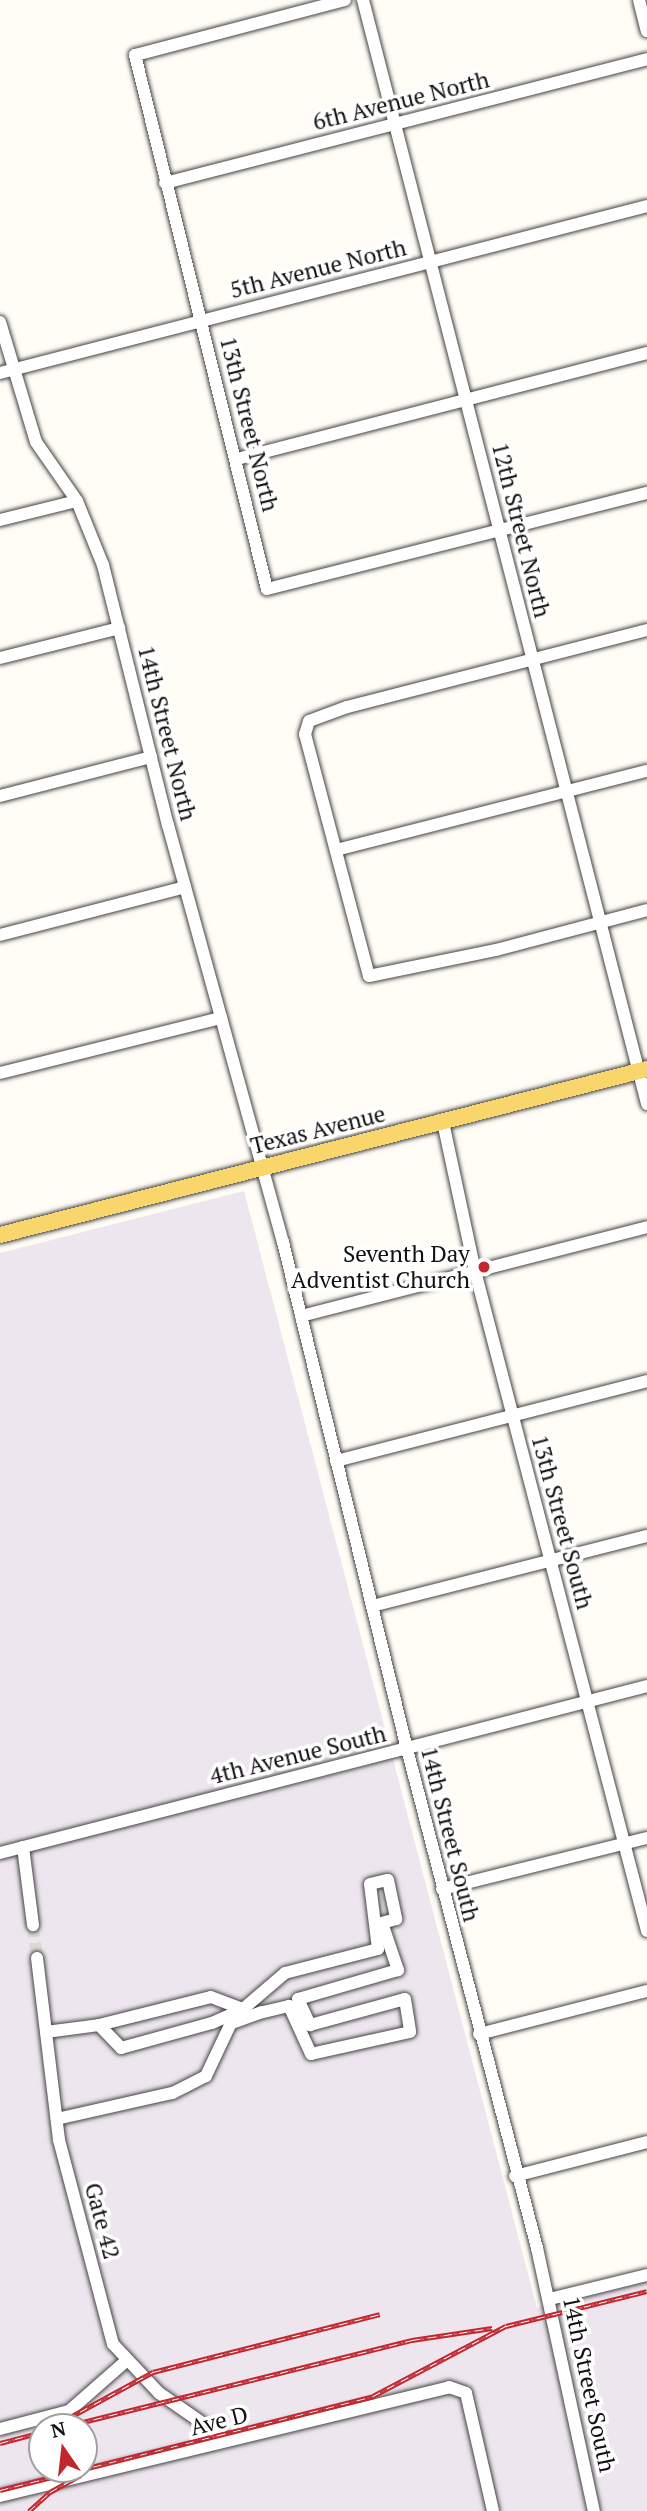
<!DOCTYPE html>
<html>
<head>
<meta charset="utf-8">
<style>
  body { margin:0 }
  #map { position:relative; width:647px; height:2511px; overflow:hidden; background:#fffdf5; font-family:"PT Serif",serif }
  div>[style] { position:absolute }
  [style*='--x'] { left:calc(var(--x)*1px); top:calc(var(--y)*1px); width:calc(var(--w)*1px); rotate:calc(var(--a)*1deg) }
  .industrial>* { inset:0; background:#eee6ef }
  .minor-tunnel>* { height:12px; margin-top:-6px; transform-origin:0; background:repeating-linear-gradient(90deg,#dbdad3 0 12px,transparent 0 18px) }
  .roads { filter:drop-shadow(0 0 2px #444) drop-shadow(0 0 2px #444) }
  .minor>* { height:12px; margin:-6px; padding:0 6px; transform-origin:6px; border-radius:6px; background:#fff }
  .major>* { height:16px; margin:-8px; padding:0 8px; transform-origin:8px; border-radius:8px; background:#f9d66b }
  .rail>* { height:5px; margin-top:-2.5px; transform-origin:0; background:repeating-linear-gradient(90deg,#fff 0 8px,#c4262e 0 16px); box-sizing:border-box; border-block:2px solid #c4262e }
  .dots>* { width:19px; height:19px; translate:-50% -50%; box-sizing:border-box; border:4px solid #fff; border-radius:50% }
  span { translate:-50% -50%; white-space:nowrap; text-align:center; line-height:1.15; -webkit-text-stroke:7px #fff; paint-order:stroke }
  .street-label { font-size:23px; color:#111 }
  .poi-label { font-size:23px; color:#111 }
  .right { translate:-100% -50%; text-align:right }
  .north { position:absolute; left:28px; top:2413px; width:70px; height:70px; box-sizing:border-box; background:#fff; border:2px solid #a0a0a0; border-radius:50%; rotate:346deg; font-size:19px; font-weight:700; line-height:28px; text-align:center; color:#111 }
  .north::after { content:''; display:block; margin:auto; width:24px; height:32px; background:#c4262e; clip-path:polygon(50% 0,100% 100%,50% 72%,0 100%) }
</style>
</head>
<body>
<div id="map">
  <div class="industrial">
    <div style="clip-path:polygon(evenodd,244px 1191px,537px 2308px,647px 2282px,647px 2511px,0 2511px,0 1253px,244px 1191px,42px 2427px,84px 2427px,84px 2469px,42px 2469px,42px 2427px)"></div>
  </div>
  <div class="minor-tunnel">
    <div style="--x:33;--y:1925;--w:33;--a:83"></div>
  </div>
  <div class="roads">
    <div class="minor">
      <div style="--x:345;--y:0;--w:217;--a:165.3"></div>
      <div style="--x:135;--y:55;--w:550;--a:76.12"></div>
      <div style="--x:267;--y:589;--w:392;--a:-14.2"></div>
      <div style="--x:363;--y:0;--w:1140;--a:75.57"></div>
      <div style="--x:639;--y:0;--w:32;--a:76"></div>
      <div style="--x:165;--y:183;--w:498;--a:-14.4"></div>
      <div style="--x:0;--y:322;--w:125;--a:73.3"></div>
      <div style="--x:36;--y:442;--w:72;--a:55.2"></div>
      <div style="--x:77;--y:501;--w:69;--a:67.9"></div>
      <div style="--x:103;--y:565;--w:268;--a:76"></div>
      <div style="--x:168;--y:825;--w:433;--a:74.6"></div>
      <div style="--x:283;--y:1242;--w:522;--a:76.26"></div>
      <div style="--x:407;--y:1749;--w:516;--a:75.4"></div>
      <div style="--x:537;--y:2248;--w:269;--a:77.8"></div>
      <div style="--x:0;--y:373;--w:668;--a:-14.47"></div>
      <div style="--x:237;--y:459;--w:423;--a:-14.5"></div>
      <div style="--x:0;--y:520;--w:79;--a:-13.9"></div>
      <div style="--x:647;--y:630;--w:310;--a:165.6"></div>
      <div style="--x:347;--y:707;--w:40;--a:159.8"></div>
      <div style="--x:309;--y:721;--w:14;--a:107"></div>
      <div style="--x:305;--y:734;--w:250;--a:75.2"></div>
      <div style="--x:369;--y:976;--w:130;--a:-11.6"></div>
      <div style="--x:496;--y:950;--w:156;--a:-14.8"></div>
      <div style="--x:0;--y:658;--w:123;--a:-14.1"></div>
      <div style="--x:0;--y:796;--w:156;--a:-14.5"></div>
      <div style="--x:336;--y:850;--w:321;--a:-14.3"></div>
      <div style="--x:0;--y:935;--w:191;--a:-14.5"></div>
      <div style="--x:0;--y:1073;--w:228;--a:-14"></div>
      <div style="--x:443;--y:1122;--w:152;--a:77.9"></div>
      <div style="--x:475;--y:1271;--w:682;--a:75.39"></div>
      <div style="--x:301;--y:1316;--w:357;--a:-14.4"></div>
      <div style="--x:336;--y:1461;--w:321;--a:-14.4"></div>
      <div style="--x:372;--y:1606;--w:284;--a:-14.3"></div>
      <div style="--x:23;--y:1847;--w:79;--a:82.7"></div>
      <div style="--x:0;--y:1853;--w:668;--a:-14.47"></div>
      <div style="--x:442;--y:1889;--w:211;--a:-14"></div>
      <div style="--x:37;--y:1958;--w:183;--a:83.1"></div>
      <div style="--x:59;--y:2140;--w:211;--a:75.2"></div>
      <div style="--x:113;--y:2344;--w:67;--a:46.8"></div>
      <div style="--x:159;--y:2393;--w:83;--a:34.7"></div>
      <div style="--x:99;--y:2025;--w:115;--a:-14"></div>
      <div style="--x:211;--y:1997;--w:34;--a:21"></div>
      <div style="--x:46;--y:2032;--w:53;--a:-7.5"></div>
      <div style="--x:99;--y:2025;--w:32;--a:46"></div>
      <div style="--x:121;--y:2048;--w:94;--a:-15.4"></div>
      <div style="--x:212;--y:2023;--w:34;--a:-24"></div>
      <div style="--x:243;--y:2009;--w:55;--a:-40.6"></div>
      <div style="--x:285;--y:1973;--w:96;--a:-14.5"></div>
      <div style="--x:378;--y:1949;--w:65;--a:-97"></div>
      <div style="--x:370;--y:1884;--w:18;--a:-13"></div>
      <div style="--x:388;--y:1880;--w:40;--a:78"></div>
      <div style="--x:396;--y:1919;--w:15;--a:164"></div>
      <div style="--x:382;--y:1923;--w:50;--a:71.2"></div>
      <div style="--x:398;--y:1970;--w:104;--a:163.8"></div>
      <div style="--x:298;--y:1999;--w:29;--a:65"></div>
      <div style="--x:310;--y:2025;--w:98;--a:-15.3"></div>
      <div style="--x:405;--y:1999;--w:33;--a:81"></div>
      <div style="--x:410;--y:2032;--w:101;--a:167.5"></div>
      <div style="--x:311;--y:2054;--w:53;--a:-114.6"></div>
      <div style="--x:289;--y:2006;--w:28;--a:167"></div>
      <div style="--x:262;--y:2012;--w:33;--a:160"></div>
      <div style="--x:231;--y:2023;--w:59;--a:115.3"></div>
      <div style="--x:206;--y:2076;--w:38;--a:153"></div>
      <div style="--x:172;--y:2093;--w:118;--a:167.3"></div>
      <div style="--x:479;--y:2034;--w:173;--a:-14.4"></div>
      <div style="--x:515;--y:2176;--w:136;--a:-14.4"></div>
      <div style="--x:550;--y:2299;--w:100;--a:-13.9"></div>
      <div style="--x:0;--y:2429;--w:71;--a:-14.6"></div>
      <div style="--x:69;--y:2411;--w:77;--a:-41.3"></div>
      <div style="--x:0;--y:2496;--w:462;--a:-13.6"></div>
      <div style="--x:449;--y:2387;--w:18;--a:19"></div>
      <div style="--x:466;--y:2393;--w:121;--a:77.1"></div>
    </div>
    <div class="major">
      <div style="--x:0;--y:1235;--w:668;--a:-14.39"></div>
    </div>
  </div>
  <div class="rail">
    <div style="--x:52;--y:2427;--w:115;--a:-28.6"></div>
    <div style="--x:153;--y:2372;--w:234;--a:-14.3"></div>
    <div style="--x:63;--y:2427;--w:360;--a:-14"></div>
    <div style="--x:412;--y:2340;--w:81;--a:-8.5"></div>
    <div style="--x:0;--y:2443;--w:43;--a:-14.7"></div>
    <div style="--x:0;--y:2490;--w:385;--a:-14.1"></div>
    <div style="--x:373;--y:2396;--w:150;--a:-27.8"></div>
    <div style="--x:506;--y:2326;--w:145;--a:-13.9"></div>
    <div style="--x:29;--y:2511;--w:28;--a:-42"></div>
    <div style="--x:50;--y:2492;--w:35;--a:-29"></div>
  </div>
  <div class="dots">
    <div style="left:484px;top:1267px;background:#c4262e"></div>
  </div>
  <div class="street-label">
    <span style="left:401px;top:101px;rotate:-14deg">6th Avenue North</span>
    <span style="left:318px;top:269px;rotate:-14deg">5th Avenue North</span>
    <span style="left:249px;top:424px;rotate:76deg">13th Street North</span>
    <span style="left:521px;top:530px;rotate:76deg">12th Street North</span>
    <span style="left:167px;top:733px;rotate:76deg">14th Street North</span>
    <span style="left:318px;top:1130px;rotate:-14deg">Texas Avenue</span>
    <span style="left:562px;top:1522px;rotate:75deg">13th Street South</span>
    <span style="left:298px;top:1755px;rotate:-14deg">4th Avenue South</span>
    <span style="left:450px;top:1834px;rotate:76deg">14th Street South</span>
    <span style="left:102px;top:2221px;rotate:75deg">Gate 42</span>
    <span style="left:589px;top:2384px;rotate:78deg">14th Street South</span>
    <span style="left:219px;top:2421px;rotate:-14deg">Ave D</span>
  </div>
  <div class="poi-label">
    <span class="right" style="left:470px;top:1267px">Seventh Day<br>Adventist Church</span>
  </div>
  <div class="north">N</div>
</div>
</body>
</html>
